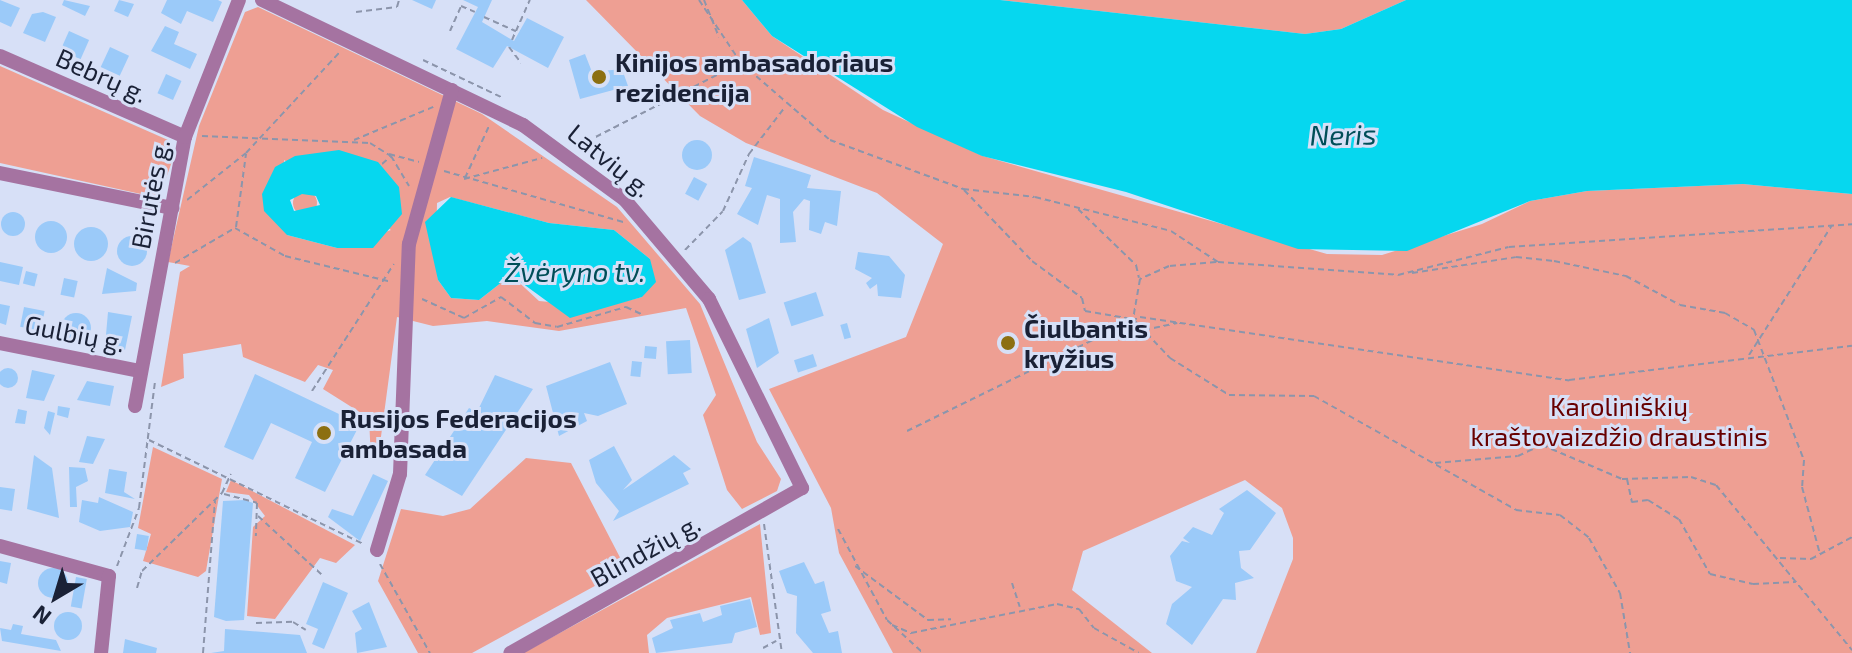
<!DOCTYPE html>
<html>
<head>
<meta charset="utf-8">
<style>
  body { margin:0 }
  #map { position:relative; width:1852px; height:653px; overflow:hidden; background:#d7e0f7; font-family:"Exo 2",sans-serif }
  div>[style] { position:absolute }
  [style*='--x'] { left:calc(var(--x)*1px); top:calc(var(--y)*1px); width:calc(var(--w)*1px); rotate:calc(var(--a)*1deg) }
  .green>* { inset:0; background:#ee9f93 }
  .round { border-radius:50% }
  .water>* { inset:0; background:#06d7ef }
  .building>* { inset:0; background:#9bcaf9; transform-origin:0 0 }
  .path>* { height:2px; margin-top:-1px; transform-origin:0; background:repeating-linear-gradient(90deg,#8c95ab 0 6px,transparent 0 10px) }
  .street>* { height:14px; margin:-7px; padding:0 7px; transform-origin:7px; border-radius:7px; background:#a573a1 }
  .dots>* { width:22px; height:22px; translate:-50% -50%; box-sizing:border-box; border:4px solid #d7e0f7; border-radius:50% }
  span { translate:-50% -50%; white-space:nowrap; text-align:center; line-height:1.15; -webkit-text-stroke:6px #d7e0f7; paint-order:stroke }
  .poi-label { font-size:26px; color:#1a2136; font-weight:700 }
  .left { translate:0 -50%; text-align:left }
  .street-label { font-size:26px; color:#1a2136 }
  .park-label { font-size:26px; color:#680000 }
  .water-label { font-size:28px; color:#004e58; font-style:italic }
  .north { position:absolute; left:16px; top:557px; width:80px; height:80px; -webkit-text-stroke:6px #d7e0f7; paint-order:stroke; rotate:218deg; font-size:22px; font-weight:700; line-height:32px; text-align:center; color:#1a2136 }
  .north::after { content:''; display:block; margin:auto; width:28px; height:36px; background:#1a2136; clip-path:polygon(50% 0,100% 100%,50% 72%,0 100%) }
</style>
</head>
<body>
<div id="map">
  <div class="green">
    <div style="clip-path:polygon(586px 0,742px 0,772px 36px,883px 110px,983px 156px,1327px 254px,1382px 255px,1482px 224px,1530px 201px,1587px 191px,1743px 184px,1852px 194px,1852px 653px,1256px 653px,1293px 559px,1293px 538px,1282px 508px,1245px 480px,1083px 551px,1072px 590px,1152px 653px,893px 653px,839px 553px,831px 508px,769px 389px,906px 337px,943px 244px,877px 193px,746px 143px,700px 116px)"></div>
    <div style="clip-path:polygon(1000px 0,1406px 0,1341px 29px,1305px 34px)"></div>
    <div style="clip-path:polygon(evenodd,258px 7px,482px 114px,617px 207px,700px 304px,757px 442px,781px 479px,777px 491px,742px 509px,727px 490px,703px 415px,716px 395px,686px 308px,559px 331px,487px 321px,433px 326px,397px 317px,378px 459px,371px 460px,369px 418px,323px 389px,333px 370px,318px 365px,305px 382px,243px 357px,241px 344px,183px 354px,184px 378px,161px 387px,180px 272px,190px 266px,168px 262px,199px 126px,245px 12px,258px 7px,284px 160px,391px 230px,337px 248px,287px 235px,284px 160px,258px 7px,450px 197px,549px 223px,614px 230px,650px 259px,642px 297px,603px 307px,539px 301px,511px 275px,479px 300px,451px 298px,438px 280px,436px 249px,437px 203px,450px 197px)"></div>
    <div style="clip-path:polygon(0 66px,168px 140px,175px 153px,159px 198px,0 163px)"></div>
    <div class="round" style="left:293px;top:191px;width:24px;height:24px"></div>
    <div style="clip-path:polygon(153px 447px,222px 479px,206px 571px,198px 577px,143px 561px,151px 534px,138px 528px)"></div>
    <div style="clip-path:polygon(526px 458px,571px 463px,626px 569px,472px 653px,418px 653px,378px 581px,401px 509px,443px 516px,470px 509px)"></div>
    <div style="clip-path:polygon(231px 480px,355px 545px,336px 563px,320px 558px,275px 619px,247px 616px,253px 527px,265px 516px,249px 495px,226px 492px)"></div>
    <div style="clip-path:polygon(760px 524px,771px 633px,760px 635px,751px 597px,667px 618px,647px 635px,649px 653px,523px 653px)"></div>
  </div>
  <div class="water">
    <div style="clip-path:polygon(742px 0,1000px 0,1305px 34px,1341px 29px,1406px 0,1852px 0,1852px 194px,1743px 184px,1587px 191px,1530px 201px,1407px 251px,1298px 249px,1126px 192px,982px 156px,917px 127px,772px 36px)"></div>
    <div style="clip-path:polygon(evenodd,339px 150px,378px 162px,399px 187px,402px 214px,373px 248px,337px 248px,287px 235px,264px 211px,262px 194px,275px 167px,295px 156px,339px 150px,302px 194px,316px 196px,320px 205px,294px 211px,290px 200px,302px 194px)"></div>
    <div style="clip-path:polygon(451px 197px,549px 223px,614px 230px,650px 259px,656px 282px,642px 297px,570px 318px,511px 275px,479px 300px,451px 298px,438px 280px,425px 222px)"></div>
  </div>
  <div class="building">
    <div style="clip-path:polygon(0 0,20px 8px,11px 27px,0 22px)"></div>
    <div style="clip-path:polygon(64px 0,90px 6px,85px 16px,62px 5px)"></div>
    <div style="clip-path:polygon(119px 0,134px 4px,128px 17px,114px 11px)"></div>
    <div style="clip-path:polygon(167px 0,218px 0,222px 2px,213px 22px,187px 11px,181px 24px,161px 13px)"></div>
    <div style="clip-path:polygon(412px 0,436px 0,432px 9px)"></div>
    <div style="clip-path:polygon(463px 0,492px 0,482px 22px,514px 41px,527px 18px,564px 37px,548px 68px,507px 46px,493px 68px,456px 49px,478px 7px)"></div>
    <div style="clip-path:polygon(43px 12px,56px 17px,45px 42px,23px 33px,32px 14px)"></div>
    <div style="clip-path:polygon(165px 26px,179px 32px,174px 44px,197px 54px,190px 69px,151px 51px)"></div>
    <div style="left:69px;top:31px;width:22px;height:21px;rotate:24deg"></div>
    <div style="left:110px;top:47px;width:21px;height:22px;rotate:25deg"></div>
    <div style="clip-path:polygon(585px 54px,592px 72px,622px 69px,628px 86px,580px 99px,569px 60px)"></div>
    <div style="left:166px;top:74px;width:17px;height:21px;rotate:24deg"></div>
    <div class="round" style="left:682px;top:140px;width:30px;height:30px"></div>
    <div style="clip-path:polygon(754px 157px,811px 175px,807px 188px,841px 191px,837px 226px,825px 222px,821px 234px,809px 230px,810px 201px,804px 199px,793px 212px,796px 242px,780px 243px,780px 199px,767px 195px,758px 225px,737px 214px,752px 188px,745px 186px)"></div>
    <div style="left:694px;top:177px;width:15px;height:19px;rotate:28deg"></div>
    <div class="round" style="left:1px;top:212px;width:24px;height:24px"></div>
    <div class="round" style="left:35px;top:221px;width:32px;height:32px"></div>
    <div class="round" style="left:74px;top:227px;width:34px;height:34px"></div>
    <div class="round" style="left:117px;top:236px;width:30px;height:30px"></div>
    <div style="clip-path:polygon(743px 237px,751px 243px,766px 293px,739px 300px,725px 250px)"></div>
    <div style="clip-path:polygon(858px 252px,889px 256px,905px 275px,901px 298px,878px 296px,877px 284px,870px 289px,866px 283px,872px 278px,855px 269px)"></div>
    <div style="clip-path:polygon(0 262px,23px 267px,19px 285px,0 281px)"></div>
    <div style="clip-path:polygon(107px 268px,137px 283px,136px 291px,102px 294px)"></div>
    <div style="left:26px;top:271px;width:12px;height:13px;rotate:14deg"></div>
    <div style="left:64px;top:278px;width:14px;height:17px;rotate:12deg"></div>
    <div style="left:816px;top:292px;width:25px;height:34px;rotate:72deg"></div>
    <div style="clip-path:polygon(0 304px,10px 306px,6px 325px,0 323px)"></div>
    <div style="left:24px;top:307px;width:21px;height:20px;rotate:11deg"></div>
    <div style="clip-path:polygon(108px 312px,132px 316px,125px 350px,105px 346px)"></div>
    <div class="round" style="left:61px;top:313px;width:30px;height:30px"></div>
    <div style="clip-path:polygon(769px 318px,779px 353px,757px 368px,746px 329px)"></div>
    <div style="left:847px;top:323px;width:15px;height:7px;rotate:74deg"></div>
    <div style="left:690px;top:340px;width:33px;height:24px;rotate:87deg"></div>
    <div style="left:645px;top:346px;width:12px;height:12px;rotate:5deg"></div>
    <div style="left:813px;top:354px;width:13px;height:20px;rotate:72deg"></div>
    <div style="left:632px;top:361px;width:10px;height:15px;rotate:6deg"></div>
    <div style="clip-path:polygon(610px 362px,627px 404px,598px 416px,584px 413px,587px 421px,559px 436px,546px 386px)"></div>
    <div class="round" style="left:-2px;top:368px;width:20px;height:20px"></div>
    <div style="clip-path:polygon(32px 370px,55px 375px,44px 401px,26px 398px)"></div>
    <div style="clip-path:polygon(255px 374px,360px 424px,325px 492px,295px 478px,312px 442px,271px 423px,253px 460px,224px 447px)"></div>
    <div style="clip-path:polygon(495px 375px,533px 389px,462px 496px,425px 475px,469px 408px,477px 412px)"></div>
    <div style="clip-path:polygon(87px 381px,114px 386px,110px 406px,77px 400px)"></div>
    <div style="clip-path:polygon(58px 406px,70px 408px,68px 418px,57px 415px)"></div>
    <div style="clip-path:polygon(18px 409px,27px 411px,25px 424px,15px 423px)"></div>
    <div style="clip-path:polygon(48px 411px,55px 413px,50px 435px,44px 428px)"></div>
    <div style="clip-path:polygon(87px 436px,105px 439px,93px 464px,79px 462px)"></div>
    <div style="clip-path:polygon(614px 446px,632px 480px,623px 490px,674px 455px,691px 469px,683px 473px,689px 484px,613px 521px,619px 511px,596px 483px,589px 460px)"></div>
    <div style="clip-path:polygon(34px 455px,52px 468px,59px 518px,27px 509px)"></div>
    <div style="clip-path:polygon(69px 467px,85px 468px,88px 481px,76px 487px,77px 507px,70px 507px)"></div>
    <div style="clip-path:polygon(109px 469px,127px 472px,124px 492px,135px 499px,105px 493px)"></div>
    <div style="clip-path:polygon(373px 474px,388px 481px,360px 541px,328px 517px,332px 509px,353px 516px)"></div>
    <div style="clip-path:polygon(0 487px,15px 489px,12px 511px,0 509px)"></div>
    <div style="clip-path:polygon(1247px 490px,1276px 513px,1250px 550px,1239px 551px,1241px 568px,1254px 578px,1235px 583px,1236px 600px,1223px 599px,1192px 645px,1166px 624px,1172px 604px,1192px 587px,1176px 581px,1170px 556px,1182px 541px,1190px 543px,1183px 538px,1193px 527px,1212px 535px,1224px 513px,1219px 509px)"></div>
    <div style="clip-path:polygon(99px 497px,133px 512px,130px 527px,100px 531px,79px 522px,82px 500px,98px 503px)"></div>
    <div style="clip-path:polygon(245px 500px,253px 503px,244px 620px,226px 621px,214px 617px,223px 501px)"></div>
    <div style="left:137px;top:534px;width:12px;height:15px;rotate:9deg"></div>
    <div style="clip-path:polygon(0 561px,11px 563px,7px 584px,0 582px)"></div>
    <div style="clip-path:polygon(804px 562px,815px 584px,824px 581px,831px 611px,821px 614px,829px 633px,838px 631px,842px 653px,813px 653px,796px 633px,797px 596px,787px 593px,779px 571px)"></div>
    <div class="round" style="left:38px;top:568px;width:30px;height:30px"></div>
    <div style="left:76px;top:577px;width:11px;height:30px;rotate:10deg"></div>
    <div style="clip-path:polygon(323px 582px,348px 593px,324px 649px,312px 644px,318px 629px,306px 624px)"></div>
    <div style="clip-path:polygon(750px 599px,757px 627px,735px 633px,732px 643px,656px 653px,652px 638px,673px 628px,670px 620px,700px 613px,703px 622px,722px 615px,720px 606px)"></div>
    <div style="clip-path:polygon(369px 602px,387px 647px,357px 653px,355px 633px,362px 629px,352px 611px)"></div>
    <div class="round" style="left:54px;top:612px;width:28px;height:28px"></div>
    <div style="clip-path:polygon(13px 624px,23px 626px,21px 634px,56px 640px,61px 651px,2px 641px,0 628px,11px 630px)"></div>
    <div style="clip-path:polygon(225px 629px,300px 635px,307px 653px,211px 653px,224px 651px)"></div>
    <div style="clip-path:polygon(125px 639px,157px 648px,156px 653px,123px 653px)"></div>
  </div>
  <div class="path">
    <div style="--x:699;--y:0;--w:76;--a:56.3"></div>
    <div style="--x:741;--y:63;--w:118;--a:40.9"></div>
    <div style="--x:830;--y:140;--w:142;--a:20.2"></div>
    <div style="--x:963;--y:189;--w:72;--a:6.3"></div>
    <div style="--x:1035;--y:197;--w:140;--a:14"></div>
    <div style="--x:1171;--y:231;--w:56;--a:33.4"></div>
    <div style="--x:1218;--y:262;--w:180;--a:4.1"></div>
    <div style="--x:1398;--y:275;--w:114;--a:-14.2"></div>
    <div style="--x:1509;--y:247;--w:344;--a:-3.8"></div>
    <div style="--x:704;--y:0;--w:40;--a:68"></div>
    <div style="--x:356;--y:12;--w:41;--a:-7"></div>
    <div style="--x:397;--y:7;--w:7;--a:-74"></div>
    <div style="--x:484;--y:17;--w:35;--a:24"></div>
    <div style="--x:516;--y:31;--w:34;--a:-66"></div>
    <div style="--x:450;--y:31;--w:27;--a:-66"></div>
    <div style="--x:461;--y:6;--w:15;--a:23"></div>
    <div style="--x:512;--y:40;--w:8;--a:-67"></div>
    <div style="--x:509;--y:47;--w:20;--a:53"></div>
    <div style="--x:423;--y:60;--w:89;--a:25.4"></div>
    <div style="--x:202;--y:136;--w:168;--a:2.4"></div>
    <div style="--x:370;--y:143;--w:25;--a:32"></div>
    <div style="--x:391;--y:156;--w:35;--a:59"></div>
    <div style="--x:354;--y:140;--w:86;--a:-22.7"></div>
    <div style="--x:578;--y:146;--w:182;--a:-27.1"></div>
    <div style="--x:389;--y:154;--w:31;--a:15"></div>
    <div style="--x:382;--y:164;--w:11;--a:-41"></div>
    <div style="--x:444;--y:171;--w:189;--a:15.9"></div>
    <div style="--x:465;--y:178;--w:57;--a:-65.2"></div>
    <div style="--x:464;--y:179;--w:81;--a:-15.1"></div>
    <div style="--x:964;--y:190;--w:98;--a:46.2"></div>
    <div style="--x:1032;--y:261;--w:62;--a:36.5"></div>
    <div style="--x:1082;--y:298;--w:13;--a:77"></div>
    <div style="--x:1085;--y:311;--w:48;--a:9.7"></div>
    <div style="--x:187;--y:200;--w:75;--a:-38.5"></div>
    <div style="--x:246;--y:153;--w:138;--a:-47.1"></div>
    <div style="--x:1078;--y:209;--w:81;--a:44"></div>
    <div style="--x:1136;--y:265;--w:13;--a:77"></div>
    <div style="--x:236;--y:227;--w:74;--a:-82.2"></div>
    <div style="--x:685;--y:250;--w:54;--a:-45.7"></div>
    <div style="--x:723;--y:211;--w:63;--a:-65.5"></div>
    <div style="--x:749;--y:154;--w:59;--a:-52.5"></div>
    <div style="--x:1216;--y:262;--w:47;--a:175.1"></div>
    <div style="--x:1169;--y:266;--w:32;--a:156"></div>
    <div style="--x:1140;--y:279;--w:41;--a:99.9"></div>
    <div style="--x:1133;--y:319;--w:54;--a:46.5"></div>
    <div style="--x:1170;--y:358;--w:70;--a:32.1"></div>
    <div style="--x:1229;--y:395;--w:85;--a:0.7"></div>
    <div style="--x:1314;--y:396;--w:232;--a:29.4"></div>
    <div style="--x:1516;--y:510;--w:44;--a:6.5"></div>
    <div style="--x:1560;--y:515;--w:37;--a:38"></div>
    <div style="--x:1589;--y:538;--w:63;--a:60.6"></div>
    <div style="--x:1620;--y:593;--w:61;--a:80.5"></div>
    <div style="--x:175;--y:263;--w:69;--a:-30.3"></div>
    <div style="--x:235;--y:228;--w:57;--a:29.2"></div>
    <div style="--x:285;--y:256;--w:110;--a:13.7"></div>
    <div style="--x:1412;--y:273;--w:105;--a:-8.7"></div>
    <div style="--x:1516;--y:257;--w:38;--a:6"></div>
    <div style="--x:1554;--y:261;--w:74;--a:11.8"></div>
    <div style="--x:1626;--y:276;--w:61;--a:28.2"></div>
    <div style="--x:1680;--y:305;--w:46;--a:10.1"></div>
    <div style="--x:1725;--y:313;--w:34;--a:30"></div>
    <div style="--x:1754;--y:330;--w:139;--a:69"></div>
    <div style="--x:1804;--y:460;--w:27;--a:94"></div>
    <div style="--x:1802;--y:487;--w:69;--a:75"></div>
    <div style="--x:422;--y:299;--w:46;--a:24.3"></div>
    <div style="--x:464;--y:318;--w:43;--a:-29.6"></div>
    <div style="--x:501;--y:297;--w:43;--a:37.4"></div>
    <div style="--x:535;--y:323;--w:22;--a:10"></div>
    <div style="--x:557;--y:327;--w:72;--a:-16.2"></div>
    <div style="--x:626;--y:307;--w:19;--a:25"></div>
    <div style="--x:1144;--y:330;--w:34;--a:-12"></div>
    <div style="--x:1749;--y:355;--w:154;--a:-57.4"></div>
    <div style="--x:312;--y:391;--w:151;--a:-57.2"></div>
    <div style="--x:907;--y:431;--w:259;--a:-26.1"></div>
    <div style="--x:1140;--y:317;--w:434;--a:8.4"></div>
    <div style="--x:1569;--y:380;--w:285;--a:-6.9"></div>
    <div style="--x:149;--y:440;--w:238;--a:25.9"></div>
    <div style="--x:1435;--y:463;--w:83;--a:-4.8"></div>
    <div style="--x:1518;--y:456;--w:26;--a:-25"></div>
    <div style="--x:1542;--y:445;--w:87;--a:23"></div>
    <div style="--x:1622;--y:479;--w:69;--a:-1.7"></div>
    <div style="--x:1691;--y:477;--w:26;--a:18"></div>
    <div style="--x:1716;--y:485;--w:214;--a:50.5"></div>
    <div style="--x:1627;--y:479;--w:24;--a:78"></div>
    <div style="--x:1632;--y:502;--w:16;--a:-7"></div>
    <div style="--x:1648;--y:500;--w:36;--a:32"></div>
    <div style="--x:1679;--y:519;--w:63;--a:60.6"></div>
    <div style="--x:1710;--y:574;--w:44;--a:13.1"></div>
    <div style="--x:1753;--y:584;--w:42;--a:-2.7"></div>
    <div style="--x:224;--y:494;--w:34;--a:15"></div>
    <div style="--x:257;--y:503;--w:33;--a:92"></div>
    <div style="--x:258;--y:516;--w:86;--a:42.6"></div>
    <div style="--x:764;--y:524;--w:130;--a:82.1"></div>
    <div style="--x:838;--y:529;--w:103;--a:61.7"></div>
    <div style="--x:887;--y:620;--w:49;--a:42.5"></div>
    <div style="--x:1780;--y:558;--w:31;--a:2"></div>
    <div style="--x:1811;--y:559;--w:47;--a:-28.2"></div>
    <div style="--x:380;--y:564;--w:102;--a:60.7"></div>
    <div style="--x:117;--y:566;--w:62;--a:-69.2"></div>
    <div style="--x:139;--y:508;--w:127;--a:-82.8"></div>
    <div style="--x:855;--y:566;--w:91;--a:36.5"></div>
    <div style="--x:928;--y:620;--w:23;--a:-2"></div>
    <div style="--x:1012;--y:583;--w:25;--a:72"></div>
    <div style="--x:137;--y:588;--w:18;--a:-74"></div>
    <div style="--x:142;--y:571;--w:112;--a:-44.3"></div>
    <div style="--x:222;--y:493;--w:21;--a:-65"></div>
    <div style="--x:256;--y:623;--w:37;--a:-2"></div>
    <div style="--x:293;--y:622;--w:15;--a:32"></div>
    <div style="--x:892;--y:625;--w:21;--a:23"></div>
    <div style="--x:911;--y:633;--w:149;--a:-11.2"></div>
    <div style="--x:1057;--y:604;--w:23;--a:13"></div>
    <div style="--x:1079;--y:609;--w:24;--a:52"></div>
    <div style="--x:1094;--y:628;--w:51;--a:29.1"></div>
    <div style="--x:763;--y:648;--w:15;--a:-28"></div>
    <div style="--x:203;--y:653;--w:153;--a:-85.5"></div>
  </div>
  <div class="street">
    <div style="--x:262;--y:0;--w:289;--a:25.6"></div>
    <div style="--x:523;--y:125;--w:127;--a:36.3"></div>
    <div style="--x:625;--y:200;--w:130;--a:49.7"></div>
    <div style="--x:709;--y:299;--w:211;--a:63.8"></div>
    <div style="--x:802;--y:488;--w:335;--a:150.5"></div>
    <div style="--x:0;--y:56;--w:202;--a:23.6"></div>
    <div style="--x:0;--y:173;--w:176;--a:11.5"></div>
    <div style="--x:0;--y:343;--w:143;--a:11.3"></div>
    <div style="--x:135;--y:406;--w:274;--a:-79.5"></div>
    <div style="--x:185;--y:137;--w:147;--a:-68.5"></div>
    <div style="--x:0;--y:546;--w:113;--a:15.4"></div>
    <div style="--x:109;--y:576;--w:77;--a:95.9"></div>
    <div style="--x:377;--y:550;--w:79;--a:-73.2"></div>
    <div style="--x:400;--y:474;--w:230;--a:-87.8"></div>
    <div style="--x:409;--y:244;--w:160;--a:-74.4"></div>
  </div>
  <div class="dots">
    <div style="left:599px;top:77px;background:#8c6f11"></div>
    <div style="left:1008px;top:343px;background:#8c6f11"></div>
    <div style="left:324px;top:433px;background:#8c6f11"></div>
  </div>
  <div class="poi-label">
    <span class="left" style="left:615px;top:77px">Kinijos ambasadoriaus<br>rezidencija</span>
    <span class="left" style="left:1024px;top:343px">Čiulbantis<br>kryžius</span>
    <span class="left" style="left:340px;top:433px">Rusijos Federacijos<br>ambasada</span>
  </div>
  <div class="street-label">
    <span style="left:102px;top:75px;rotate:24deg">Bebrų g.</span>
    <span style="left:610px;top:160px;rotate:39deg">Latvių g.</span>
    <span style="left:150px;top:194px;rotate:-79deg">Birutės g.</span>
    <span style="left:75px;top:333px;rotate:11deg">Gulbių g.</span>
    <span style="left:645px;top:550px;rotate:-29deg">Blindžių g.</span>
  </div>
  <div class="park-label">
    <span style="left:1619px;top:421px">Karoliniškių<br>kraštovaizdžio draustinis</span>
  </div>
  <div class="water-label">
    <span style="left:1343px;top:134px;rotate:-1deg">Neris</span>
    <span style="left:575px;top:271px">Žvėryno tv.</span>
  </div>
  <div class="north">N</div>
</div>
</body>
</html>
